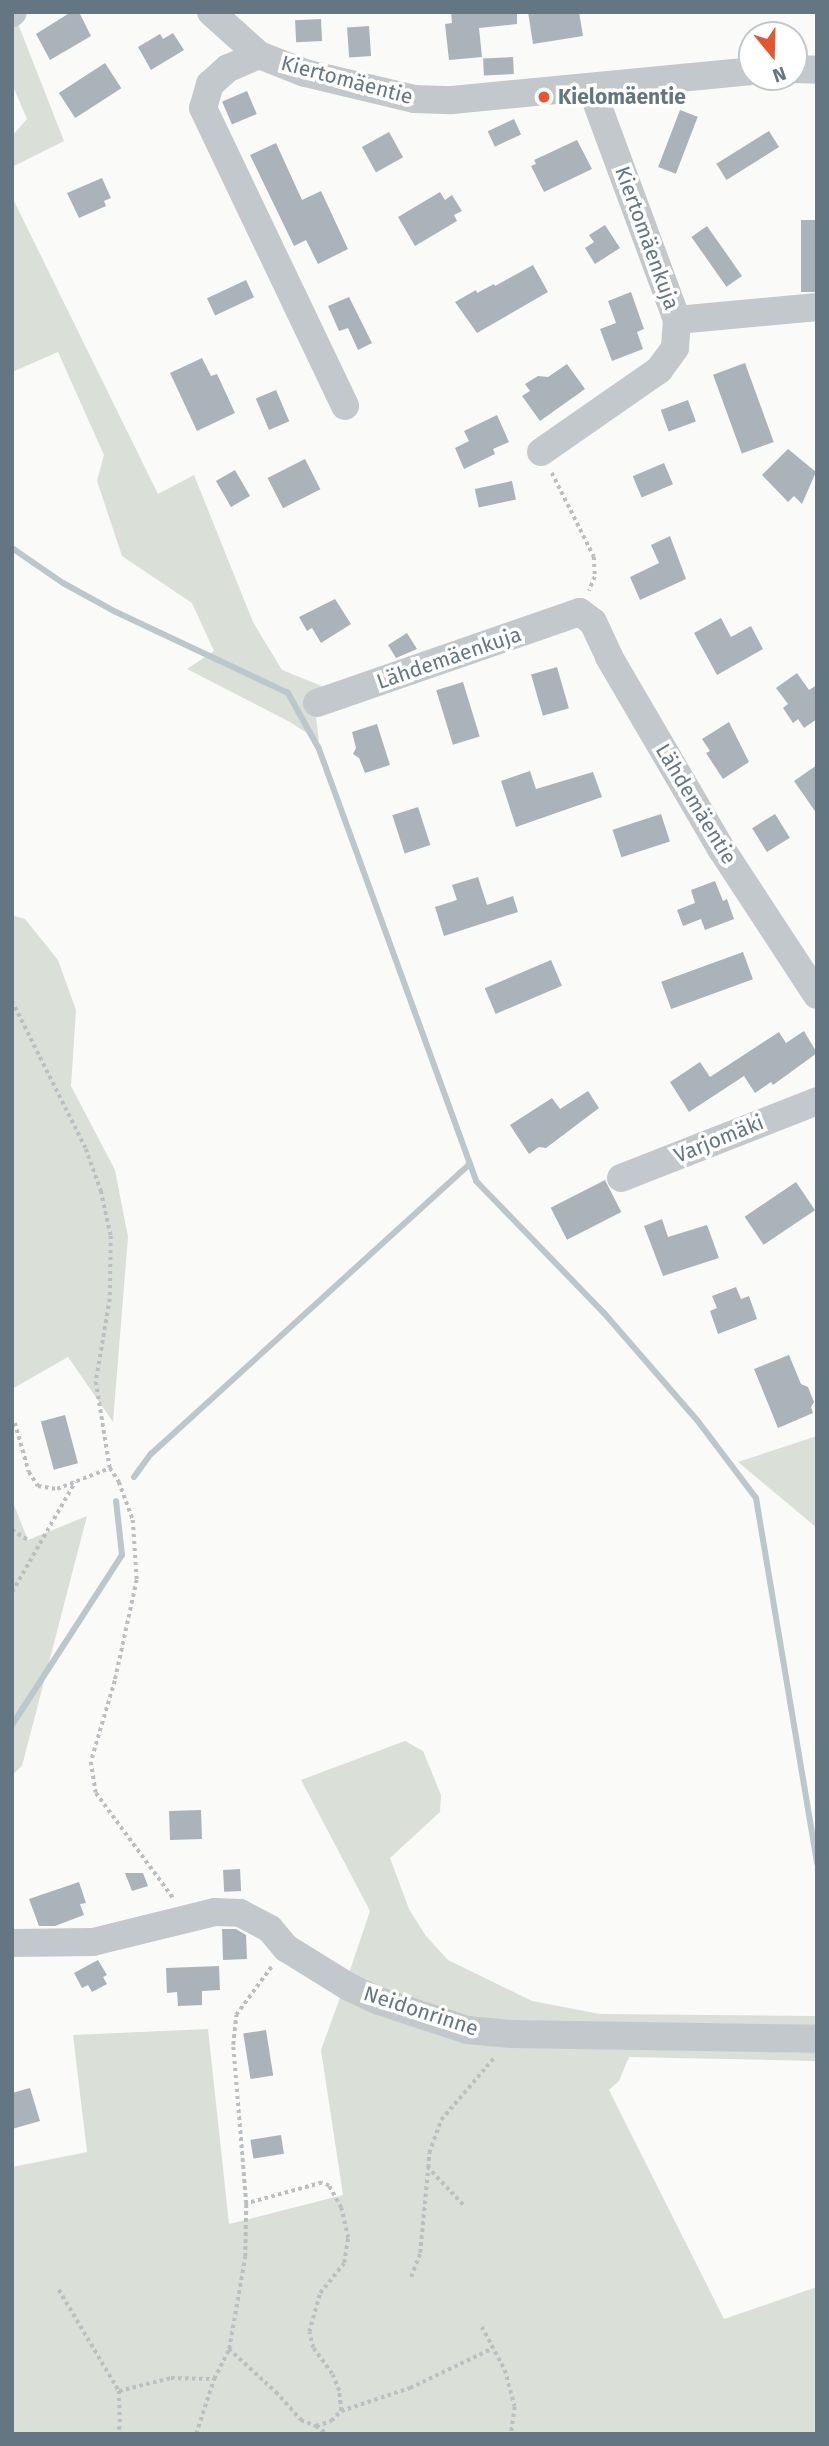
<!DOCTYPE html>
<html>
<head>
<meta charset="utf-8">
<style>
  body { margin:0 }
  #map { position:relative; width:829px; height:2446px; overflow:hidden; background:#fafaf8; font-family:"Fira Sans",sans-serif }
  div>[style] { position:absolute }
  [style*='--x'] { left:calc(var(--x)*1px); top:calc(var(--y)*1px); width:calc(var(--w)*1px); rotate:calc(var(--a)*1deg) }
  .green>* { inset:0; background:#dadfd7 }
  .stream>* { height:6px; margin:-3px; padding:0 3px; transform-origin:3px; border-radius:3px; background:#bbc7cb }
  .building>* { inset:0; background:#aab3b9; transform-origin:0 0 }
  .path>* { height:3.5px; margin-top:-1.75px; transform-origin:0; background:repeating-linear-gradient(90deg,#bbbfc2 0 3.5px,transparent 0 7px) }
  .minor>* { height:28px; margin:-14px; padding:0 14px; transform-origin:14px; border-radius:14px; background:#c3c8cc }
  .dots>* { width:19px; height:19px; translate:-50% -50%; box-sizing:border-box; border:4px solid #fff; border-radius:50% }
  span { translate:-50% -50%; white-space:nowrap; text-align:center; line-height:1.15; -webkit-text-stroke:7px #fff; paint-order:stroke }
  .street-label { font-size:21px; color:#657683 }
  .poi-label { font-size:21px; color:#657683; font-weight:700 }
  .left { translate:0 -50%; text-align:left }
  .frame { position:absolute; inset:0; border:14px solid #657683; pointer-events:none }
  .north { position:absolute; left:738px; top:21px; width:70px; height:70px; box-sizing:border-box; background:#fff; border:2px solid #c1c8cd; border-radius:50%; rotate:161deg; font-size:19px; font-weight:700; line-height:28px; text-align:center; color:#657683 }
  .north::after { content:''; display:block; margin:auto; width:24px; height:32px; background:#e4572e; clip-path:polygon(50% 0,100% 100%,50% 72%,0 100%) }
</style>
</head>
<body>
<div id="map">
  <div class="green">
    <div style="clip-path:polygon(12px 21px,17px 21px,64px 141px,12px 167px,12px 136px,27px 119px,12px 84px)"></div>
    <div style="clip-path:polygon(12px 197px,158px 494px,194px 475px,253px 622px,282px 670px,334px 691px,315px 710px,319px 741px,290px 722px,187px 669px,214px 651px,192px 603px,122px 556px,97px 481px,104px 455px,58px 352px,12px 372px)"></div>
    <div style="clip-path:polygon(12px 915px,25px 919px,58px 960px,76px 1010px,71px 1086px,115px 1170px,128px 1237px,113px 1422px,68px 1357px,12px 1389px)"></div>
    <div style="clip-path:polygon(817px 1436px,817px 1528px,738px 1462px)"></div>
    <div style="clip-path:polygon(12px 1500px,28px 1540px,87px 1516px,22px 1766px,12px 1775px)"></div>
    <div style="clip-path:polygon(405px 1741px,423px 1751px,441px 1795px,440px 1812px,390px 1858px,409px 1909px,426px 1936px,448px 1960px,532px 2001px,600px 2014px,817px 2016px,817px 2034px,484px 2026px,348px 1976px,370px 1911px,301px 1780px)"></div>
    <div style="clip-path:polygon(342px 1992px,423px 2028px,817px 2047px,817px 2061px,629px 2057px,619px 2081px,609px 2090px,724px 2319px,817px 2287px,817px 2434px,12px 2434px,12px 2167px,87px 2152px,73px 2035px,208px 2029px,229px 2224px,343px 2195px,321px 2050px)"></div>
  </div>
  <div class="stream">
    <div style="--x:12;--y:548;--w:62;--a:34.5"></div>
    <div style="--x:63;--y:583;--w:60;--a:28.7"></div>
    <div style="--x:116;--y:612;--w:190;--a:25.2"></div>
    <div style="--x:288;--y:693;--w:64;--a:61"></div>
    <div style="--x:319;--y:749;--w:460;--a:70"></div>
    <div style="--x:476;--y:1181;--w:184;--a:45.9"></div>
    <div style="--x:604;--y:1313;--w:142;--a:49"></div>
    <div style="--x:697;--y:1420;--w:98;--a:52.9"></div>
    <div style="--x:756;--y:1498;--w:370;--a:80.5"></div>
    <div style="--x:134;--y:1477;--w:29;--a:-54"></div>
    <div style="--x:151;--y:1454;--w:431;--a:-42.3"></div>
    <div style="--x:12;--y:1725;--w:202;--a:-57.1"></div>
    <div style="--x:122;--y:1555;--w:54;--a:-96.3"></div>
  </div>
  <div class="building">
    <div style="clip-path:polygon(71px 12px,79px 12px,91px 36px,50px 60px,36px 34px)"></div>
    <div style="clip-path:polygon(451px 12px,517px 12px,517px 24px,479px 28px,482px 57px,449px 60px,445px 24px,452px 23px)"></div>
    <div style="clip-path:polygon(528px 12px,579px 12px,583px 36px,533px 44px)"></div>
    <div style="left:321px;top:19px;width:22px;height:26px;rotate:87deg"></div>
    <div style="left:369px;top:26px;width:30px;height:22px;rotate:86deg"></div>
    <div style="clip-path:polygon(173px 33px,184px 50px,151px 70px,138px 47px,160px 34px,163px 39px)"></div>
    <div style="left:513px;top:57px;width:17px;height:30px;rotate:87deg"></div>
    <div style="left:105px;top:63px;width:30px;height:55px;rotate:57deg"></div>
    <div style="left:247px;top:91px;width:25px;height:27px;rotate:67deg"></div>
    <div style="left:680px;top:110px;width:19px;height:61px;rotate:21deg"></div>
    <div style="left:514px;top:119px;width:17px;height:29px;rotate:65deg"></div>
    <div style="left:769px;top:131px;width:19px;height:62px;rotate:58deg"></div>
    <div style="left:389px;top:132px;width:29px;height:31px;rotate:61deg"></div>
    <div style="clip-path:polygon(577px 140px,592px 169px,544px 192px,531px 166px,536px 164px,534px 160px)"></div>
    <div style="clip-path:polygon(276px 143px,302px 200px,321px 191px,348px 249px,318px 264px,306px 240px,294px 246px,250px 155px)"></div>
    <div style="clip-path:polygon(102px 178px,111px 198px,104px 201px,106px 206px,79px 218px,67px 193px)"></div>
    <div style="clip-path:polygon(440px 192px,445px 200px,452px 195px,462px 211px,454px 215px,457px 221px,415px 246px,398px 217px)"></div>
    <div style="left:801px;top:220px;width:16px;height:72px"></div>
    <div style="clip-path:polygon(605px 225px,620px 248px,595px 264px,585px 248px,594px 242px,589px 235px)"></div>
    <div style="left:707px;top:226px;width:61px;height:19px;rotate:55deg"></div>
    <div style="clip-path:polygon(533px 265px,548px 292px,477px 333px,455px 302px,476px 290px,477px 293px,494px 284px,495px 286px)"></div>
    <div style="left:246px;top:280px;width:19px;height:43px;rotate:65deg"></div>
    <div style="clip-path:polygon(631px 292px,644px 329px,637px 332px,643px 349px,612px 361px,600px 329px,616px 323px,608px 301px)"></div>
    <div style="clip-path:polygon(349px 297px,372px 343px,358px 350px,348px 328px,339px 331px,328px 306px)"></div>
    <div style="clip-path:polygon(202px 358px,211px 376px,217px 374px,235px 413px,197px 431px,170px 373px)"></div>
    <div style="left:745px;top:363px;width:84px;height:34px;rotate:70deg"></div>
    <div style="clip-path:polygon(567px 364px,585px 389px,540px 421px,522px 396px,530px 391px,525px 384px,538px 376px,548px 377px)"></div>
    <div style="left:276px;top:390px;width:34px;height:22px;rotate:67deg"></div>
    <div style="left:688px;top:400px;width:23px;height:29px;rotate:70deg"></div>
    <div style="clip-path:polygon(497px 415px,509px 442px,493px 449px,495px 454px,464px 469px,455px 448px,469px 441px,464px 431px)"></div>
    <div style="clip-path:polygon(788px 449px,816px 472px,802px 504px,794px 496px,788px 502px,762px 475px)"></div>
    <div style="left:305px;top:459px;width:34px;height:42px;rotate:63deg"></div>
    <div style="left:664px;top:463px;width:23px;height:34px;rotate:67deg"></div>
    <div style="left:235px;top:470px;width:30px;height:22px;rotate:60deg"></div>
    <div style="left:512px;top:481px;width:19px;height:38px;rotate:78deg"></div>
    <div style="clip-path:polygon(670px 536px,686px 579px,640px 600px,630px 577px,659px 563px,651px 545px)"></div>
    <div style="clip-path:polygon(335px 599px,351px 624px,321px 643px,312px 628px,307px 631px,299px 617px)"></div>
    <div style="clip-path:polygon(721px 618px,731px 637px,751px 626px,763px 649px,717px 675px,694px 633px)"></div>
    <div style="clip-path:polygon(407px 633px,417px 649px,396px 658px,388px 645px)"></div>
    <div style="left:557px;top:667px;width:43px;height:27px;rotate:74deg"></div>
    <div style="clip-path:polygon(797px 673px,809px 690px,817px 685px,817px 719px,804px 728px,798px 719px,793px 723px,783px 708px,788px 704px,776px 688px)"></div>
    <div style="left:463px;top:682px;width:57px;height:28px;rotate:73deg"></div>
    <div style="clip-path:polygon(729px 722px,749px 762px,723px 779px,706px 753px,710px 751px,702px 739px)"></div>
    <div style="clip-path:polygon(377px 724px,390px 765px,365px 773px,359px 758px,353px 754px,356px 748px,352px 732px)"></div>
    <div style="clip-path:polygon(817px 765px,817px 814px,794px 781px)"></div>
    <div style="clip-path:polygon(530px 771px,536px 789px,593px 772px,602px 797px,516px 827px,501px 781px)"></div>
    <div style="left:418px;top:807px;width:40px;height:27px;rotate:72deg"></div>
    <div style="left:661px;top:814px;width:29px;height:51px;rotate:72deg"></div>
    <div style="left:775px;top:814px;width:28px;height:27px;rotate:58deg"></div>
    <div style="clip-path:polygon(478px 877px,487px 905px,513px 896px,518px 912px,444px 936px,435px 907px,457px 900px,452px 885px)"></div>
    <div style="clip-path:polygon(715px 881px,723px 901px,727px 899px,734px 919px,705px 930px,701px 919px,683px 926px,677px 910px,695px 903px,691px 890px)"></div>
    <div style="left:743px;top:952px;width:29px;height:87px;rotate:70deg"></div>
    <div style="left:551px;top:960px;width:28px;height:72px;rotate:67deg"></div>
    <div style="clip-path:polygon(804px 1031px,817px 1053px,773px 1085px,771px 1082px,755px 1093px,744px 1076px,689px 1112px,670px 1082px,700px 1062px,710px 1077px,779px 1032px,786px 1043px)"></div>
    <div style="clip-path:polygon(588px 1091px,599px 1108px,546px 1148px,539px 1147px,529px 1154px,510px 1125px,552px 1098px,560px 1109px)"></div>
    <div style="left:605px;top:1180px;width:36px;height:61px;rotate:63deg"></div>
    <div style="left:796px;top:1182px;width:34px;height:62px;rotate:56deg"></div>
    <div style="clip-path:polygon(662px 1219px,668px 1237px,707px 1225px,719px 1258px,663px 1276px,644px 1226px)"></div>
    <div style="clip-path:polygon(736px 1287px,741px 1299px,749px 1296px,757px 1319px,718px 1334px,710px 1311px,717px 1308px,712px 1296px)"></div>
    <div style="clip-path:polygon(789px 1355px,801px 1384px,808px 1387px,814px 1402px,811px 1407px,813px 1413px,778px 1428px,754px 1369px)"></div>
    <div style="left:65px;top:1415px;width:50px;height:25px;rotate:75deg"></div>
    <div style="left:201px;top:1810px;width:29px;height:32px;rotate:88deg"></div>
    <div style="left:240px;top:1869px;width:22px;height:17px;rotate:87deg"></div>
    <div style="clip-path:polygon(125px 1873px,143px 1873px,148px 1886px,132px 1891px)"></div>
    <div style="clip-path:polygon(79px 1882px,86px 1903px,80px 1904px,84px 1915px,55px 1926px,39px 1926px,29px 1899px)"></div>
    <div style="clip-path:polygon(222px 1929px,236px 1929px,246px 1935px,247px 1959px,223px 1960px)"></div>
    <div style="clip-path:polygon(98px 1960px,107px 1975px,103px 1977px,107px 1984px,92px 1992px,88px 1985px,82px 1988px,74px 1973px)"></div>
    <div style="clip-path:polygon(219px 1966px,220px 1990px,202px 1991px,202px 2005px,178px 2006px,177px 1992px,167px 1993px,166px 1968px)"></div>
    <div style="left:266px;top:2030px;width:46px;height:23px;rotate:81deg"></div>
    <div style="clip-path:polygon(30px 2088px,40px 2121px,12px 2129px,12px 2093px)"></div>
    <div style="left:281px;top:2135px;width:19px;height:31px;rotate:81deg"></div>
  </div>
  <div class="path">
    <div style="--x:552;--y:473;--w:94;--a:63.4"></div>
    <div style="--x:594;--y:557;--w:20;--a:87"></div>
    <div style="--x:595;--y:577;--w:15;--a:113"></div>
    <div style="--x:12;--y:1001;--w:165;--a:63.4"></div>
    <div style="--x:86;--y:1149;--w:45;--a:70.3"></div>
    <div style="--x:101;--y:1191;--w:46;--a:77.5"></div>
    <div style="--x:111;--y:1236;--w:63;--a:90.9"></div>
    <div style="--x:110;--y:1299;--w:84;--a:99.6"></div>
    <div style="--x:96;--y:1382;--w:87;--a:80.8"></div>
    <div style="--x:15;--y:1423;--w:51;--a:74.1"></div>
    <div style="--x:29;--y:1472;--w:17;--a:57"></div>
    <div style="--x:38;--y:1486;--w:19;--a:9"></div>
    <div style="--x:57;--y:1489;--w:57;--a:-21.6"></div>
    <div style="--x:110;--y:1468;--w:17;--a:57"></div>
    <div style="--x:119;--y:1482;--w:40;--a:69.8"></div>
    <div style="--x:133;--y:1520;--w:60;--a:86.2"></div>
    <div style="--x:137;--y:1580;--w:103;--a:102.3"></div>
    <div style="--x:115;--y:1681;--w:84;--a:106.5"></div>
    <div style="--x:91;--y:1762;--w:31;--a:81"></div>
    <div style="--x:96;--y:1793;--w:132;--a:53.7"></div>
    <div style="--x:12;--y:1530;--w:19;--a:32"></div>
    <div style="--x:12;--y:1592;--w:127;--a:-60.2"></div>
    <div style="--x:463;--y:2205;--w:51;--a:-133.4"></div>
    <div style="--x:428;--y:2168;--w:15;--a:-86"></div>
    <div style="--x:429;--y:2153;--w:35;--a:-70"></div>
    <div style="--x:441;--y:2120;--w:82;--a:-49.5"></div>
    <div style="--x:411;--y:2277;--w:26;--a:-69"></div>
    <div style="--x:420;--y:2253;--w:85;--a:-84.6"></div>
    <div style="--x:59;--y:2290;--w:117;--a:59.3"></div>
    <div style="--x:119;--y:2391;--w:36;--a:88"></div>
    <div style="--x:120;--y:2427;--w:8;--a:113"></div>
    <div style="--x:482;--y:2327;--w:49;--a:61.9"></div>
    <div style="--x:505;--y:2370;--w:38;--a:75"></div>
    <div style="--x:515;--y:2407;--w:27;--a:98"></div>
    <div style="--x:229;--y:2349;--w:64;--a:42.5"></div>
    <div style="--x:276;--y:2392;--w:38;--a:48"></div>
    <div style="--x:301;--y:2420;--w:16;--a:22"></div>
    <div style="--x:316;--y:2426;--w:16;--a:-18"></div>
    <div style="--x:331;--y:2421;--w:14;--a:-45"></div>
    <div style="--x:341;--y:2411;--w:20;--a:-96"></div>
    <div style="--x:339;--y:2391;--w:18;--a:-112"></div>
    <div style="--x:332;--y:2374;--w:32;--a:-126"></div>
    <div style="--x:313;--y:2348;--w:16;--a:-104"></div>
    <div style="--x:309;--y:2332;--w:41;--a:-74.2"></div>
    <div style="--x:320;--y:2293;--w:38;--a:-51"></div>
    <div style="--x:344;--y:2263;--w:25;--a:-81"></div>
    <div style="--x:348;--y:2238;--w:31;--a:-103"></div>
    <div style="--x:341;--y:2208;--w:25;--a:-119"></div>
    <div style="--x:329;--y:2186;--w:8;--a:-157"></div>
    <div style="--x:322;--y:2183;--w:79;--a:164.6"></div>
    <div style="--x:119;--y:2391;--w:54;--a:-14"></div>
    <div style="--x:171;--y:2378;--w:42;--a:1.4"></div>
    <div style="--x:341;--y:2411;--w:73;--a:-18.4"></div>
    <div style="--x:410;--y:2388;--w:92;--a:-25.7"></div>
    <div style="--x:316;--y:2426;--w:14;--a:36"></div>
    <div style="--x:196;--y:2434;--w:58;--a:-71.9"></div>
    <div style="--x:214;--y:2379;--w:34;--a:-63"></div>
    <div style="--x:229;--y:2349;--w:93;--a:-80.1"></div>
    <div style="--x:245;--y:2257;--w:53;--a:-88.9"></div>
    <div style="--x:246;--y:2204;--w:160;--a:-94.7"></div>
    <div style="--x:233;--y:2045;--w:30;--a:-84"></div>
    <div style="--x:236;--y:2015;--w:61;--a:-53.7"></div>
  </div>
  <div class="minor">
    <div style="--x:211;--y:12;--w:64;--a:41.9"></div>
    <div style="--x:259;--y:55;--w:49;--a:21.4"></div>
    <div style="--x:305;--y:73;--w:112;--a:13.4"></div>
    <div style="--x:414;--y:99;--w:38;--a:2"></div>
    <div style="--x:452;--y:100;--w:301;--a:-5.5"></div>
    <div style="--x:12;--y:13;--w:1;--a:-45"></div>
    <div style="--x:259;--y:55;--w:34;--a:157"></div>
    <div style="--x:228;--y:68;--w:24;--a:138"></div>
    <div style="--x:210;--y:84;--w:25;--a:106"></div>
    <div style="--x:203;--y:108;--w:330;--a:64.5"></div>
    <div style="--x:794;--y:69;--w:23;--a:2"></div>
    <div style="--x:677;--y:320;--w:141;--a:-5.3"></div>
    <div style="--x:541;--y:452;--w:144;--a:-34.8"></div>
    <div style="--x:659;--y:370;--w:27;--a:-54"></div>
    <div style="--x:675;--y:348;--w:28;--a:-86"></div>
    <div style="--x:677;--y:320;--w:248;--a:-110.3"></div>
    <div style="--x:317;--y:703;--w:278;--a:-19.1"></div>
    <div style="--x:580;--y:612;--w:16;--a:38"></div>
    <div style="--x:593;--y:622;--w:38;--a:65"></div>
    <div style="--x:609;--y:657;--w:224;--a:59.7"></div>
    <div style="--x:722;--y:850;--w:173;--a:56.8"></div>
    <div style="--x:621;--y:1178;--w:211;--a:-21.4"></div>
    <div style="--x:12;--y:1943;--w:81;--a:-0.7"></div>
    <div style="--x:93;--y:1942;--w:126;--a:-13.8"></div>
    <div style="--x:215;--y:1912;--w:25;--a:2"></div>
    <div style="--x:240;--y:1913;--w:34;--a:28"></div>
    <div style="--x:270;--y:1929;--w:25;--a:50"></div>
    <div style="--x:286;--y:1948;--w:74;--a:31.8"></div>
    <div style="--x:349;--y:1987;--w:33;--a:25"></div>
    <div style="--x:379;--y:2001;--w:93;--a:18.2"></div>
    <div style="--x:467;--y:2030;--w:45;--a:5.1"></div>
    <div style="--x:512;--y:2034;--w:305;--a:0.9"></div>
  </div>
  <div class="dots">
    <div style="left:544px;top:97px;background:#e4572e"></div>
  </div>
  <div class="street-label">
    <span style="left:347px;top:80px;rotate:15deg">Kiertomäentie</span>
    <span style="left:647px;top:238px;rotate:70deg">Kiertomäenkuja</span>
    <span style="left:449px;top:658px;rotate:-19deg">Lähdemäenkuja</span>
    <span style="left:696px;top:804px;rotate:59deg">Lähdemäentie</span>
    <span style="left:719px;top:1139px;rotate:-22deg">Varjomäki</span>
    <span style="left:421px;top:2011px;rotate:18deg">Neidonrinne</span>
  </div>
  <div class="poi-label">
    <span class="left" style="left:558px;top:97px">Kielomäentie</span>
  </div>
  <div class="frame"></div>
  <div class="north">N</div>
</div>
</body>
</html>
